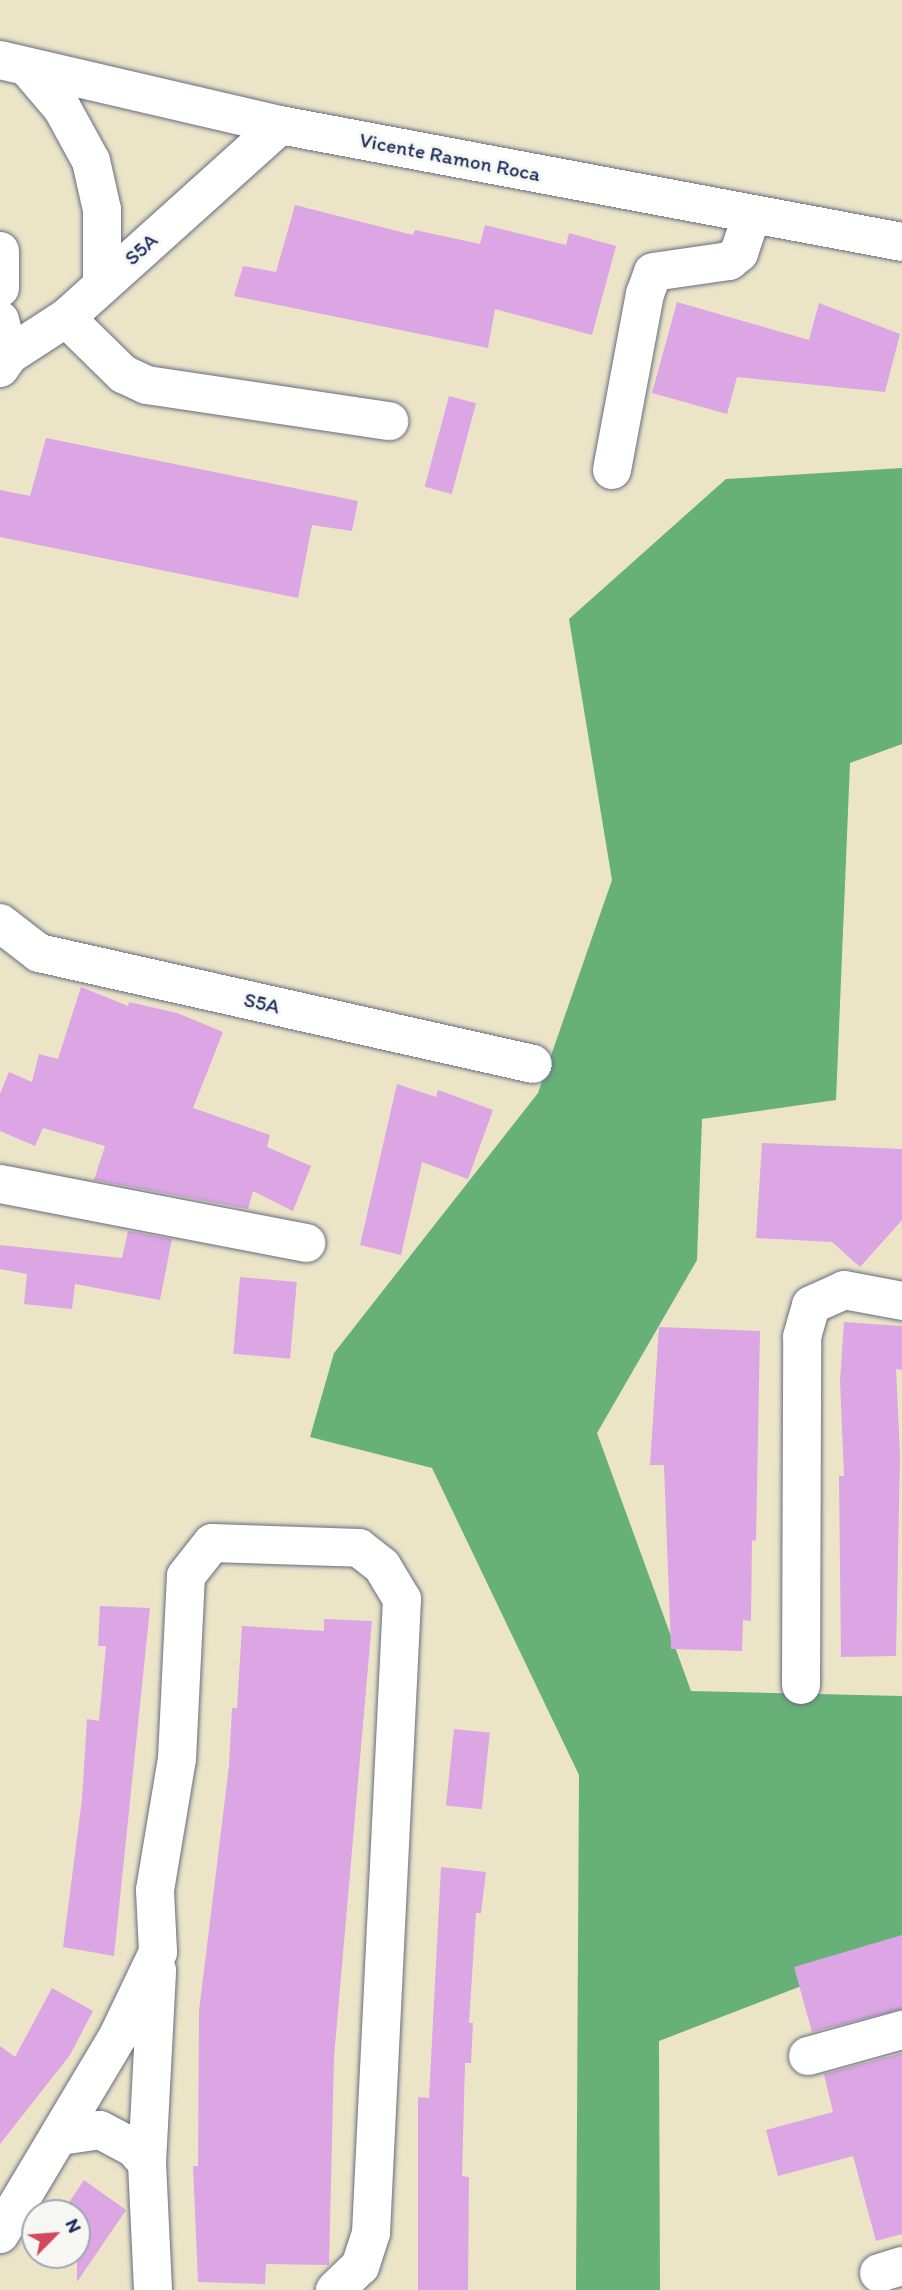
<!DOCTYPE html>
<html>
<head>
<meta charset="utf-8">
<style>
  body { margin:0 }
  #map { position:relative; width:902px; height:2290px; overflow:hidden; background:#ece4c7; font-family:Itim,sans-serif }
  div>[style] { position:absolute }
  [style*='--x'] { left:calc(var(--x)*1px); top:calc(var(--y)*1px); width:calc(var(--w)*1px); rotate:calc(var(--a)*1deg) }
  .forest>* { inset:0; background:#67b077 }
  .building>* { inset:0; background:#dba6e3; transform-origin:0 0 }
  .roads { filter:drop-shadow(0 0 2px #646e83) drop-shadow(0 0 2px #646e83) }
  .minor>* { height:38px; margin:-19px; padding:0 19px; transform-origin:19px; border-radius:19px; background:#fff }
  span { translate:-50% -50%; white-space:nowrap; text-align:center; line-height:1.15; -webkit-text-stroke:6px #f6f6f2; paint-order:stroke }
  .street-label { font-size:21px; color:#1b2f5e }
  .north { position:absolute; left:21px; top:2199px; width:70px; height:70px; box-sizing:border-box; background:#f6f6f2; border:2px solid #9ea6b7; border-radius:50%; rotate:65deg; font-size:19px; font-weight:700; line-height:28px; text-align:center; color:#1b2f5e }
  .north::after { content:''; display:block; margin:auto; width:24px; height:32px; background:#d1495b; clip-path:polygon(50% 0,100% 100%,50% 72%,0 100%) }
</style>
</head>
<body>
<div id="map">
  <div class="forest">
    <div style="clip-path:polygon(902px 468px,902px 744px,850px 763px,836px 1100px,702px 1119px,697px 1260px,597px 1433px,691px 1691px,902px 1696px,902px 1947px,659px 2041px,660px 2290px,576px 2290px,579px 1775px,432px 1468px,310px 1437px,334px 1353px,538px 1093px,612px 880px,569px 619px,726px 479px)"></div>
  </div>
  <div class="building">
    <div style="clip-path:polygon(295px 205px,413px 235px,415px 230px,480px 244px,485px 225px,566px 245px,569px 233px,616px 246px,592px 335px,495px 309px,488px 348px,234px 296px,243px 266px,276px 272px)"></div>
    <div style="clip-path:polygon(677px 302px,809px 340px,819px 303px,900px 334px,885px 392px,737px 377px,727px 414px,652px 393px)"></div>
    <div style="left:449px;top:396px;width:28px;height:94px;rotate:15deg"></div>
    <div style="clip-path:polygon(46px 438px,358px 501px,352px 531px,312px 525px,298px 598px,0 537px,0 490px,30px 496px)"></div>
    <div style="clip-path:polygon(81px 987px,128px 1006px,129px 1002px,177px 1013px,223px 1032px,193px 1108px,270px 1135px,267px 1147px,311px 1166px,293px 1211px,253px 1191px,248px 1209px,94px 1180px,105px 1146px,43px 1128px,35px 1146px,0 1131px,0 1094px,9px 1072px,32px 1082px,39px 1054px,58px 1059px)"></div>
    <div style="clip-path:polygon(397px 1084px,436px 1097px,438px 1090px,493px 1110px,468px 1179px,422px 1162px,401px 1255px,360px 1245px)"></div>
    <div style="clip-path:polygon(762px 1143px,902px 1149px,902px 1220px,860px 1267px,832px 1242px,756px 1238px)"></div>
    <div style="clip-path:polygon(128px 1231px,172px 1239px,160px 1300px,75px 1284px,72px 1309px,24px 1304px,27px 1274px,0 1269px,0 1245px,122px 1258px)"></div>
    <div style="left:240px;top:1277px;width:57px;height:77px;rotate:5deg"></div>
    <div style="clip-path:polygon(844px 1322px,902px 1326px,902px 1370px,896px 1369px,900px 1455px,896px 1656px,841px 1657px,839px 1476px,844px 1476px,840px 1381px)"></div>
    <div style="clip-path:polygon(659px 1327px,760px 1331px,756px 1540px,752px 1541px,751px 1621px,743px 1620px,742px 1651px,671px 1649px,664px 1465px,650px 1465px)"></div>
    <div style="clip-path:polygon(100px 1606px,150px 1608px,114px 1956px,63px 1947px,82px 1799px,87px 1719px,99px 1721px,106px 1646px,98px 1646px)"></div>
    <div style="clip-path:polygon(324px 1619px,372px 1621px,334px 2057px,329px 2265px,266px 2264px,265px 2284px,198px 2282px,193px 2166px,198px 2166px,199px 2011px,229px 1766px,232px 1708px,237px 1708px,242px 1626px,324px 1631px)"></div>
    <div style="left:454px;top:1729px;width:36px;height:77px;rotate:6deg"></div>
    <div style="clip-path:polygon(441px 1867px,486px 1872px,481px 1913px,476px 1913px,469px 2023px,473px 2023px,471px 2063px,465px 2063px,462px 2176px,469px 2177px,468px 2290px,418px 2290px,418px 2097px,429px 2098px)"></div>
    <div style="clip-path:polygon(902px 1935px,902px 2009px,812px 2032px,794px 1967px)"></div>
    <div style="clip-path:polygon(52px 1988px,93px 2011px,70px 2055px,0 2144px,0 2046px,15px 2057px)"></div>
    <div style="clip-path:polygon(902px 2053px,902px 2234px,876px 2241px,853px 2156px,778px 2176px,766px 2130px,833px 2112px,824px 2074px)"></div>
    <div style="clip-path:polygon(84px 2180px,126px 2210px,77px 2282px,77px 2213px,66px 2207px)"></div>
  </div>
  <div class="roads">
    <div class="minor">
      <div style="--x:0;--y:60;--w:287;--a:13.1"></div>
      <div style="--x:280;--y:125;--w:633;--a:10.65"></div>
      <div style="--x:27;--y:67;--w:54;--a:49.5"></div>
      <div style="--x:62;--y:108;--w:60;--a:61.3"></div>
      <div style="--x:91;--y:161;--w:50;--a:77.3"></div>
      <div style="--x:102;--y:210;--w:74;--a:90"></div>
      <div style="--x:0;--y:251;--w:37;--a:90"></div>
      <div style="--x:66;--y:318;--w:80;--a:44.5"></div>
      <div style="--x:123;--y:374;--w:26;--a:25"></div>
      <div style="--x:147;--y:385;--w:245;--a:8.5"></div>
      <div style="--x:0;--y:320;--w:36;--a:76"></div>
      <div style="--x:0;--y:368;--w:16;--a:-55"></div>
      <div style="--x:9;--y:355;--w:68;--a:-33"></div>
      <div style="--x:66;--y:318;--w:288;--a:-42"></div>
      <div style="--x:612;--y:470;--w:179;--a:-79.4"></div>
      <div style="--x:645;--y:294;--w:23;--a:-70"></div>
      <div style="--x:653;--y:272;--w:77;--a:-8.2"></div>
      <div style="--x:729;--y:261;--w:13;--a:-39"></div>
      <div style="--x:739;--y:253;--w:41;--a:-71.6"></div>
      <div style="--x:0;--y:923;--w:49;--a:37.6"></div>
      <div style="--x:39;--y:953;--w:506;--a:12.66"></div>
      <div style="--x:0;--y:1184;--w:312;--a:10.9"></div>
      <div style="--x:801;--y:1685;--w:348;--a:-89.8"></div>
      <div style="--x:802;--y:1337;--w:33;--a:-74"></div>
      <div style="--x:811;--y:1305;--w:36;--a:-24"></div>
      <div style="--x:844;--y:1290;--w:59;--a:10.7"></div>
      <div style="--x:808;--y:2056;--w:98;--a:-15.5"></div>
      <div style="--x:60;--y:2136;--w:40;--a:-8.5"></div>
      <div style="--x:100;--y:2130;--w:38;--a:28"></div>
      <div style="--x:134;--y:2148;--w:20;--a:49"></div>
      <div style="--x:0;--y:2234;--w:230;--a:-59.2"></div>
      <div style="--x:118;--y:2036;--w:93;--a:-64.5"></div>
      <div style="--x:158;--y:1952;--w:62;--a:-92.8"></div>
      <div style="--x:155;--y:1890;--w:133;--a:-80.5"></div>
      <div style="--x:177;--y:1759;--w:183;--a:-87.2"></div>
      <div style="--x:186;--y:1576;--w:42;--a:-51.8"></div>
      <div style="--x:212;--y:1543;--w:147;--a:1.9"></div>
      <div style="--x:359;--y:1548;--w:29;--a:38"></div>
      <div style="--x:382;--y:1566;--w:39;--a:59"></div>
      <div style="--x:402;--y:1599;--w:635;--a:92.8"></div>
      <div style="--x:371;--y:2233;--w:35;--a:108"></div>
      <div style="--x:360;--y:2266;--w:35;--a:136"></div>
      <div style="--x:879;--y:2273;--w:24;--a:-17"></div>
      <div style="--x:153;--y:2290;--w:127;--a:-92.7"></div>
      <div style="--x:147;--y:2163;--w:193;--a:-87"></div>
    </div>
  </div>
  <div class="street-label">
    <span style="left:450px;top:157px;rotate:11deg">Vicente Ramon Roca</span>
    <span style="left:141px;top:249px;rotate:-42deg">S5A</span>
    <span style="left:262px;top:1003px;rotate:13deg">S5A</span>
  </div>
  <div class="north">N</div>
</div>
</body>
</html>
